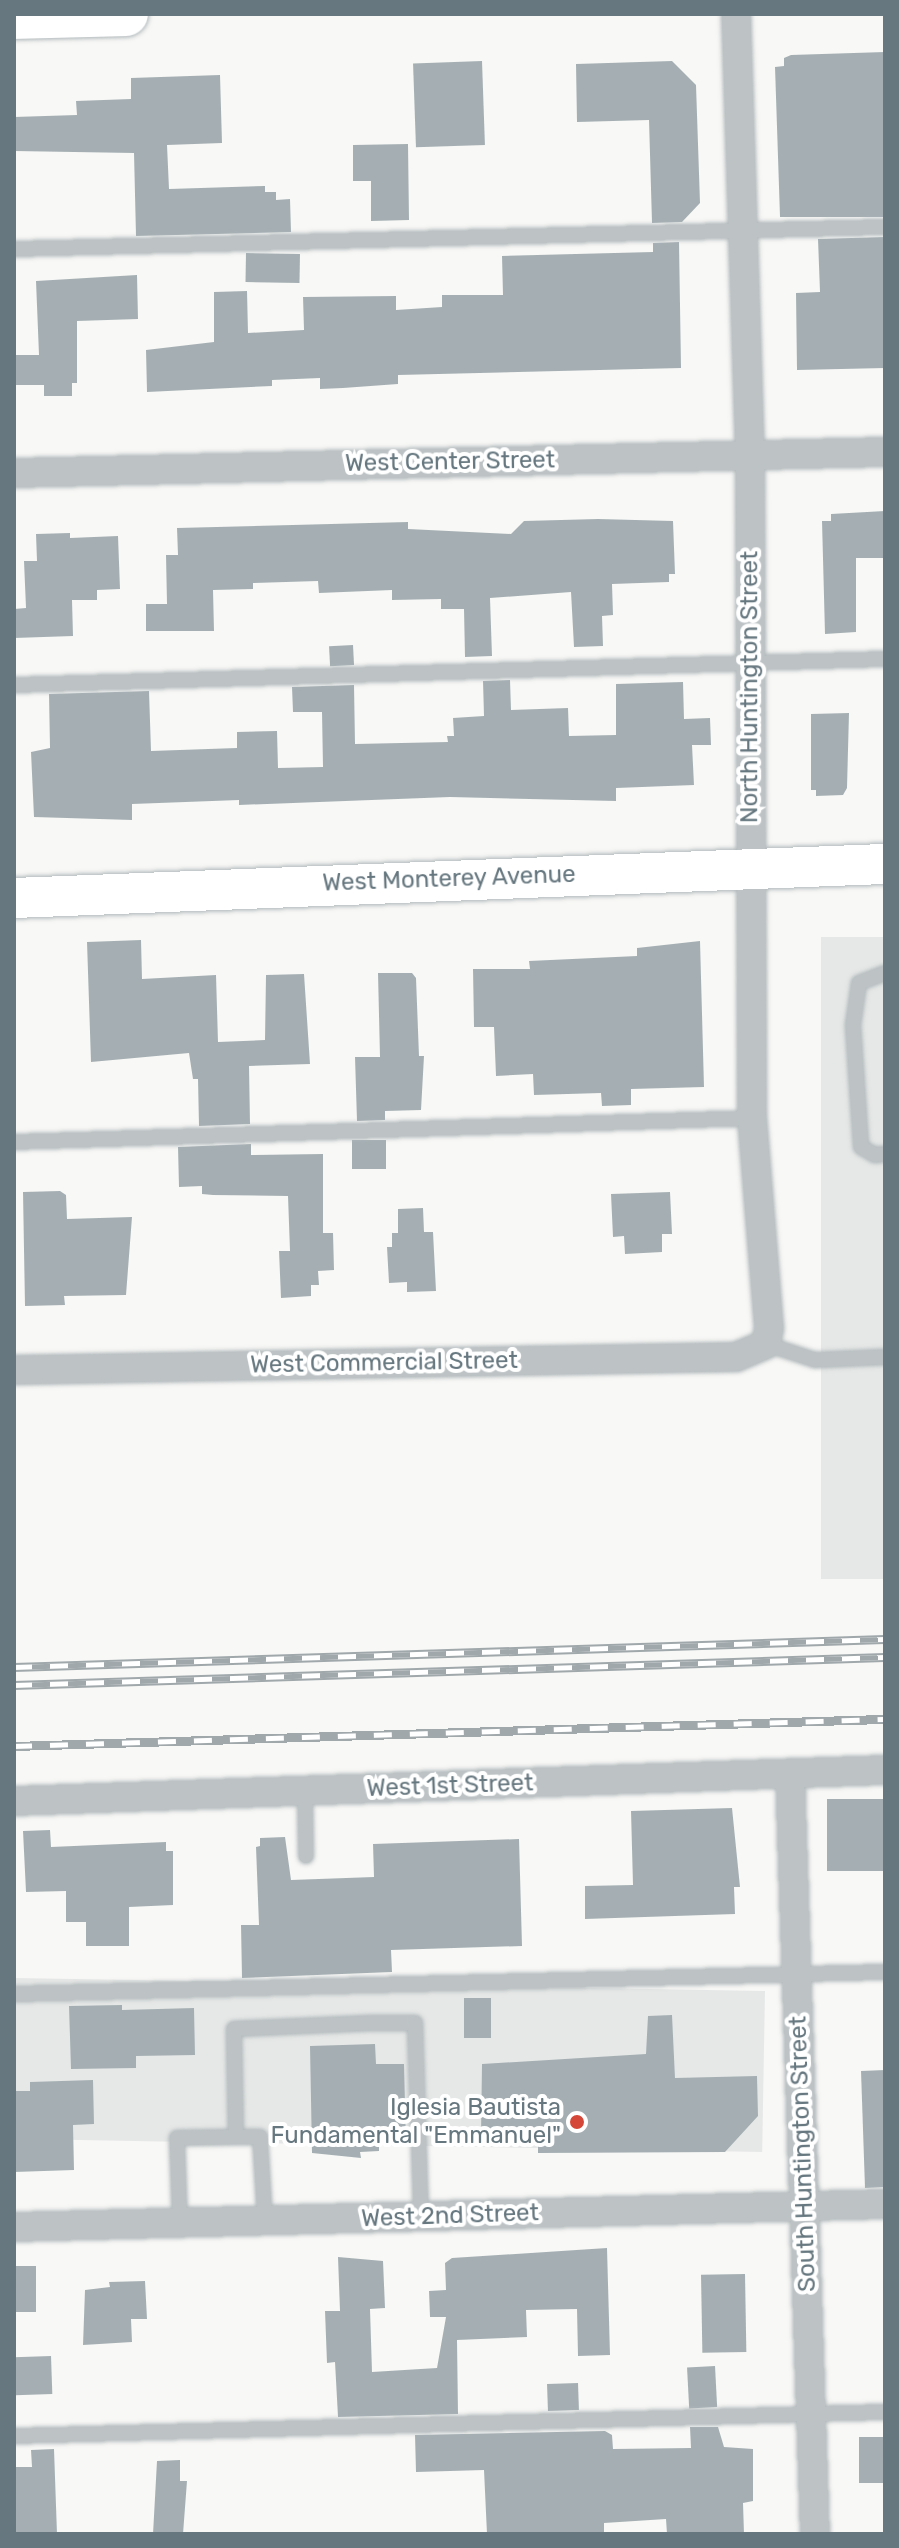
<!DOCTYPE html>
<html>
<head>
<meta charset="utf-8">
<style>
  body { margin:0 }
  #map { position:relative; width:899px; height:2548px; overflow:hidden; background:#f8f8f6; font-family:Rubik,sans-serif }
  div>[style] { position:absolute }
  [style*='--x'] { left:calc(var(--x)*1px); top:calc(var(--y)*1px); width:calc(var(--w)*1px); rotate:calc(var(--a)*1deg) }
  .built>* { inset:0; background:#e6e8e7; transform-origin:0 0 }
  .building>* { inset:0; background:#a5afb3; transform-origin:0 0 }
  .roads { filter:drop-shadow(0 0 2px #b2b9bc) drop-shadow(0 0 2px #b2b9bc) }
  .lane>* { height:14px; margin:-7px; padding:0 7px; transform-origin:7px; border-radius:7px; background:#bdc3c5 }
  .street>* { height:28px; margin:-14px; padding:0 14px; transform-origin:14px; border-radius:14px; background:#bdc3c5 }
  .secondary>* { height:40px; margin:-20px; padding:0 20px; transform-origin:20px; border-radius:20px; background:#fff }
  .primary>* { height:44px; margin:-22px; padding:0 22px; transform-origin:22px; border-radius:22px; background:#fff }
  .rail>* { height:9px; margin-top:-4.5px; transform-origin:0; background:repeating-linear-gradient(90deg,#fff 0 18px,#a0a8ac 0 36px); box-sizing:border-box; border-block:2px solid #a0a8ac }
  .dots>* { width:22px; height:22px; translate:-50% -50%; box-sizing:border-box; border:4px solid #fff; border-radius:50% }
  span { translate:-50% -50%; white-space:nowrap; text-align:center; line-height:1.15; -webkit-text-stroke:8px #fff; paint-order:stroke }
  .street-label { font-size:24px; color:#66777f }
  .poi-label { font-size:24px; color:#66777f }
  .right { translate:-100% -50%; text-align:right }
  .frame { position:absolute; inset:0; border:16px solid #66777f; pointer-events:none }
</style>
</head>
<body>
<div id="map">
  <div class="built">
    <div style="left:885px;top:937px;width:642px;height:64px;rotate:90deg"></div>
    <div style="left:765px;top:1991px;width:161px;height:751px;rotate:91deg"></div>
  </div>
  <div class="building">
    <div style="clip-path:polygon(885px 52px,885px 217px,780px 217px,775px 67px,784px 66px,784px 58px,791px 55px)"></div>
    <div style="left:482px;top:61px;width:84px;height:69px;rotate:88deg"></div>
    <div style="clip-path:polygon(672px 61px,696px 85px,700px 203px,682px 222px,652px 223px,649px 120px,577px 122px,576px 64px)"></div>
    <div style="clip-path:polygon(220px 75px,222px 143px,167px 145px,169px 189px,265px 186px,265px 192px,276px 192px,276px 200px,290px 199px,291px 232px,136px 236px,134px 153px,14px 151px,14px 117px,77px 115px,76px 101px,131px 99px,131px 78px)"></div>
    <div style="clip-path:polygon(408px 144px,409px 220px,371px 221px,371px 181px,353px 181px,353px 145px)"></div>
    <div style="clip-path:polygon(885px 237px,885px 368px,797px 370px,796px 293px,820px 292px,818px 239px)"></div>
    <div style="clip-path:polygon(679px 242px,681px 368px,398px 375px,398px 384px,343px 388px,320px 389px,320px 378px,272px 380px,272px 386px,147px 392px,146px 350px,214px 342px,214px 292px,247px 291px,248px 333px,304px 330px,303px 297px,396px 296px,396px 310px,442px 307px,442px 295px,503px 295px,502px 256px,653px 252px,653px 243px)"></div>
    <div style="left:246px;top:253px;width:54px;height:29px;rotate:1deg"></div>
    <div style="clip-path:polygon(137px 275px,138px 319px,77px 321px,77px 383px,72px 383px,72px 396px,44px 396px,44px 385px,14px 385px,14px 355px,39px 355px,36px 281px)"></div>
    <div style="clip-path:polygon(885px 511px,885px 558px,856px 558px,856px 632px,825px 634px,822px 521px,831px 521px,831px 514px)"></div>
    <div style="clip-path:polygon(598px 519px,673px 521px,675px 574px,669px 574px,669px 582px,612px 584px,613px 615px,602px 616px,603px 646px,574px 647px,571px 592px,490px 598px,492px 656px,465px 657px,464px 609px,441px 609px,441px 599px,392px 600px,392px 590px,319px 593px,318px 581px,253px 583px,253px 589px,213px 590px,214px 631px,146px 631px,146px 604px,167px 604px,166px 555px,178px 555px,177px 528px,408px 522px,408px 529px,511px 534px,524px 521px)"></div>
    <div style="clip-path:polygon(70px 533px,70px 538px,118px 536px,120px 589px,97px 590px,97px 600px,72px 600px,73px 636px,14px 638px,14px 609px,26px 608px,24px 561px,37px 561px,36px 534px)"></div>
    <div style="left:353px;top:645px;width:20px;height:24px;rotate:87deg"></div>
    <div style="clip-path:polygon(510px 680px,511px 710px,568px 708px,569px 736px,616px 735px,616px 684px,683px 682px,684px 719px,710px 718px,711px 745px,692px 745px,694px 785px,616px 788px,616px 801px,450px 797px,239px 805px,239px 800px,132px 804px,132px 820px,34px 817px,31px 752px,50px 748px,49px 694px,149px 691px,151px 751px,237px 748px,237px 732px,277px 731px,278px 768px,323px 767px,322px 712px,293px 712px,292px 687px,354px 685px,355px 744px,448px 742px,447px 736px,454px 736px,453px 718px,484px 716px,483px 681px)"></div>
    <div style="clip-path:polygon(849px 713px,847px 788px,843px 795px,816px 796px,816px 790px,811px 790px,811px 714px)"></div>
    <div style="clip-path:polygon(141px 940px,142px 979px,216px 975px,218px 1042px,265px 1040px,266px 975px,304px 974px,310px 1064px,249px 1066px,250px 1124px,199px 1126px,198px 1079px,193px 1079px,189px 1053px,91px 1062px,87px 942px)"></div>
    <div style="clip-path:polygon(700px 941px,704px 1087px,631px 1089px,631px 1105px,602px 1106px,601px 1093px,534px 1095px,533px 1074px,496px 1076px,494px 1027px,474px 1027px,473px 969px,530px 969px,529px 961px,637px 956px,637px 948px)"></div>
    <div style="clip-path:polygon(378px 973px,412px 973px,416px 978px,419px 1056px,424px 1056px,421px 1110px,385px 1111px,385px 1120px,357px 1121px,355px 1057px,380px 1057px)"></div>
    <div style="left:386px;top:1140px;width:29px;height:34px;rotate:90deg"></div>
    <div style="clip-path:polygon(251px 1144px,251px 1155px,323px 1154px,323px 1233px,333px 1233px,334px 1270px,318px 1271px,319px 1285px,311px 1285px,311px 1296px,281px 1298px,279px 1251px,290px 1251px,288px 1196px,213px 1195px,202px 1194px,202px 1186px,179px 1187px,178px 1147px)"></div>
    <div style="clip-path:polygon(60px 1191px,66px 1195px,67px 1219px,132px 1217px,126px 1295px,64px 1296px,65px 1305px,25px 1306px,23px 1192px)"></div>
    <div style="clip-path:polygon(670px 1192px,672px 1234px,662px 1234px,662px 1252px,625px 1254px,624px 1236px,613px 1237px,611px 1194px)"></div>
    <div style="clip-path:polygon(423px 1208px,424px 1232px,433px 1232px,436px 1291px,407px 1292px,407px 1282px,389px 1283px,387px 1247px,392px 1247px,392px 1233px,398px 1233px,398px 1209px)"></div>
    <div style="left:885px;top:1799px;width:72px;height:58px;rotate:90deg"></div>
    <div style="clip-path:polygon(732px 1808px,740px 1887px,734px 1887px,735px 1914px,585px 1919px,585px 1886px,633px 1885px,631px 1811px)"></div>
    <div style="clip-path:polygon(50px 1830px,51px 1847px,166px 1842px,166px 1851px,173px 1851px,173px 1905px,129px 1907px,129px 1946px,86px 1946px,86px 1922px,66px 1922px,66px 1891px,26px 1892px,23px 1831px)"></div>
    <div style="clip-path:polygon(285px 1837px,291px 1880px,374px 1877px,373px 1844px,519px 1839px,522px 1946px,391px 1950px,392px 1972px,242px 1978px,241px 1925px,259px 1925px,256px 1847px,260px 1846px,260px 1838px)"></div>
    <div style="left:464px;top:1998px;width:27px;height:40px"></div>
    <div style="clip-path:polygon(122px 2005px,122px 2010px,194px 2008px,195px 2055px,136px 2056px,136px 2068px,71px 2069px,69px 2006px)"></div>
    <div style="clip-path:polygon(672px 2015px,675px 2078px,757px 2076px,758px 2116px,725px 2152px,538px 2153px,538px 2134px,481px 2135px,482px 2064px,646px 2054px,648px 2016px)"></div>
    <div style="clip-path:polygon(375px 2044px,376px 2064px,404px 2064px,406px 2144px,379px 2145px,379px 2151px,360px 2152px,361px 2158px,312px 2153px,310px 2046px)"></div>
    <div style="clip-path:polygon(885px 2070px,885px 2187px,865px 2188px,861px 2071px)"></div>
    <div style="clip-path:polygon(93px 2080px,94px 2124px,73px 2125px,74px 2170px,14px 2172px,14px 2091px,30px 2091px,30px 2082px)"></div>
    <div style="clip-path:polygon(607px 2248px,610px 2355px,578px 2356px,577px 2309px,526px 2310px,527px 2337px,457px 2340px,458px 2414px,338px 2417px,335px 2362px,327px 2363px,325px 2311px,340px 2311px,338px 2257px,383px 2261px,385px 2308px,370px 2309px,372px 2372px,437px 2368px,446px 2317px,430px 2317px,429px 2291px,446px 2290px,445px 2263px,452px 2258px)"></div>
    <div style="left:14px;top:2266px;width:22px;height:46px"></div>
    <div style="left:745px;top:2274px;width:78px;height:44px;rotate:89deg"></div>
    <div style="clip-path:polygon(145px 2281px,147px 2319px,131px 2319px,132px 2342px,83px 2345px,85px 2290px,110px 2287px,109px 2282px)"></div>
    <div style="left:51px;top:2356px;width:38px;height:37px;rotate:88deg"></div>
    <div style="left:715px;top:2366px;width:41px;height:28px;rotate:87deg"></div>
    <div style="left:578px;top:2383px;width:27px;height:31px;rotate:88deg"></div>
    <div style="clip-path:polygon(690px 2427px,718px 2427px,724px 2447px,753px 2449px,753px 2501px,743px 2503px,744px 2534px,667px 2534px,666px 2519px,604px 2523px,604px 2534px,487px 2534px,484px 2470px,416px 2472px,415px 2435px,605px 2431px,612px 2435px,613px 2449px,691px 2448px)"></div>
    <div style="left:885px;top:2437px;width:46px;height:26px;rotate:90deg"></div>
    <div style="clip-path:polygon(54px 2449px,57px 2534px,15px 2534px,14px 2467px,32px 2467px,31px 2450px)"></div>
    <div style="clip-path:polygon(180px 2460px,180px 2481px,187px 2481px,183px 2534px,153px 2534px,157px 2461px)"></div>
  </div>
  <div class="roads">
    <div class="lane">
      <div style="--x:14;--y:249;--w:871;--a:-1.45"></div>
      <div style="--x:14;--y:685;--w:871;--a:-1.71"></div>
      <div style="--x:885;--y:973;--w:28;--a:159"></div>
      <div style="--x:859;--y:983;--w:42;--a:98.1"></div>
      <div style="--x:853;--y:1025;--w:122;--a:86.2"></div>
      <div style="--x:861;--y:1147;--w:16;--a:30"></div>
      <div style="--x:875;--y:1155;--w:10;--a:-6"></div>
      <div style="--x:14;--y:1142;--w:738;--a:-1.86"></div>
      <div style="--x:766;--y:1344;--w:52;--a:18.1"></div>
      <div style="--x:815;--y:1360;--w:70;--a:-2.5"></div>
      <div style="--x:305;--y:1791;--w:65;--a:89.1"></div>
      <div style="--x:14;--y:1994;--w:871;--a:-1.45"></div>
      <div style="--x:236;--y:2137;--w:24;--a:0"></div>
      <div style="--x:260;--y:2137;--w:84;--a:86.6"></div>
      <div style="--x:180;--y:2224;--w:86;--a:-92"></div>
      <div style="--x:177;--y:2138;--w:59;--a:-1"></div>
      <div style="--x:236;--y:2137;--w:108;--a:-91.1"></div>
      <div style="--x:234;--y:2029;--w:137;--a:-2.5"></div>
      <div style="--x:371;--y:2023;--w:44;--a:0"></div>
      <div style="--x:415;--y:2023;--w:194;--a:88.2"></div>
      <div style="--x:14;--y:2436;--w:871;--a:-1.58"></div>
    </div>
    <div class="street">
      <div style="--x:14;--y:473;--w:871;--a:-1.38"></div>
      <div style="--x:14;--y:1370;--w:722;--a:-1.03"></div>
      <div style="--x:736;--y:1357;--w:33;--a:-23"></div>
      <div style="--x:766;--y:1344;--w:16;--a:-79"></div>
      <div style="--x:769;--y:1328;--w:211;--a:-94.6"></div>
      <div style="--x:752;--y:1118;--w:662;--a:-90.17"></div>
      <div style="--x:750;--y:456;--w:442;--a:-91.8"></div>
      <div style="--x:790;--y:1774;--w:760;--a:88.12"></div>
      <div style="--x:14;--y:1801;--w:872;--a:-2.04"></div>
      <div style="--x:14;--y:2227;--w:871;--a:-1.51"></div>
    </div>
    <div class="secondary">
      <div style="--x:14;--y:898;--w:872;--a:-2.24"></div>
    </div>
    <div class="primary">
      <div style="--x:14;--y:17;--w:112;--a:-1.5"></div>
    </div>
  </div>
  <div class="rail">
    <div style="--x:14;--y:1667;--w:871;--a:-1.84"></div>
    <div style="--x:14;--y:1685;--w:871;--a:-1.84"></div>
    <div style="--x:14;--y:1746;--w:871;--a:-1.78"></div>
  </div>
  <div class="dots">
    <div style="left:577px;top:2122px;background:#d54839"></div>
  </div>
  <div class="street-label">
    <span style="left:450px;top:462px;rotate:-1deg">West Center Street</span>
    <span style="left:750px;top:687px;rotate:-90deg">North Huntington Street</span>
    <span style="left:449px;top:879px;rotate:-2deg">West Monterey Avenue</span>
    <span style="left:384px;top:1363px;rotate:-1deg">West Commercial Street</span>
    <span style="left:450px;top:1786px;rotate:-2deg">West 1st Street</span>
    <span style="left:803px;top:2154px;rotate:-92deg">South Huntington Street</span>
    <span style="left:450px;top:2216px;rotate:-2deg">West 2nd Street</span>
  </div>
  <div class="poi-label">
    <span class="right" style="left:561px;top:2122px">Iglesia Bautista<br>Fundamental "Emmanuel"</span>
  </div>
  <div class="frame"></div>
</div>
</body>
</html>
